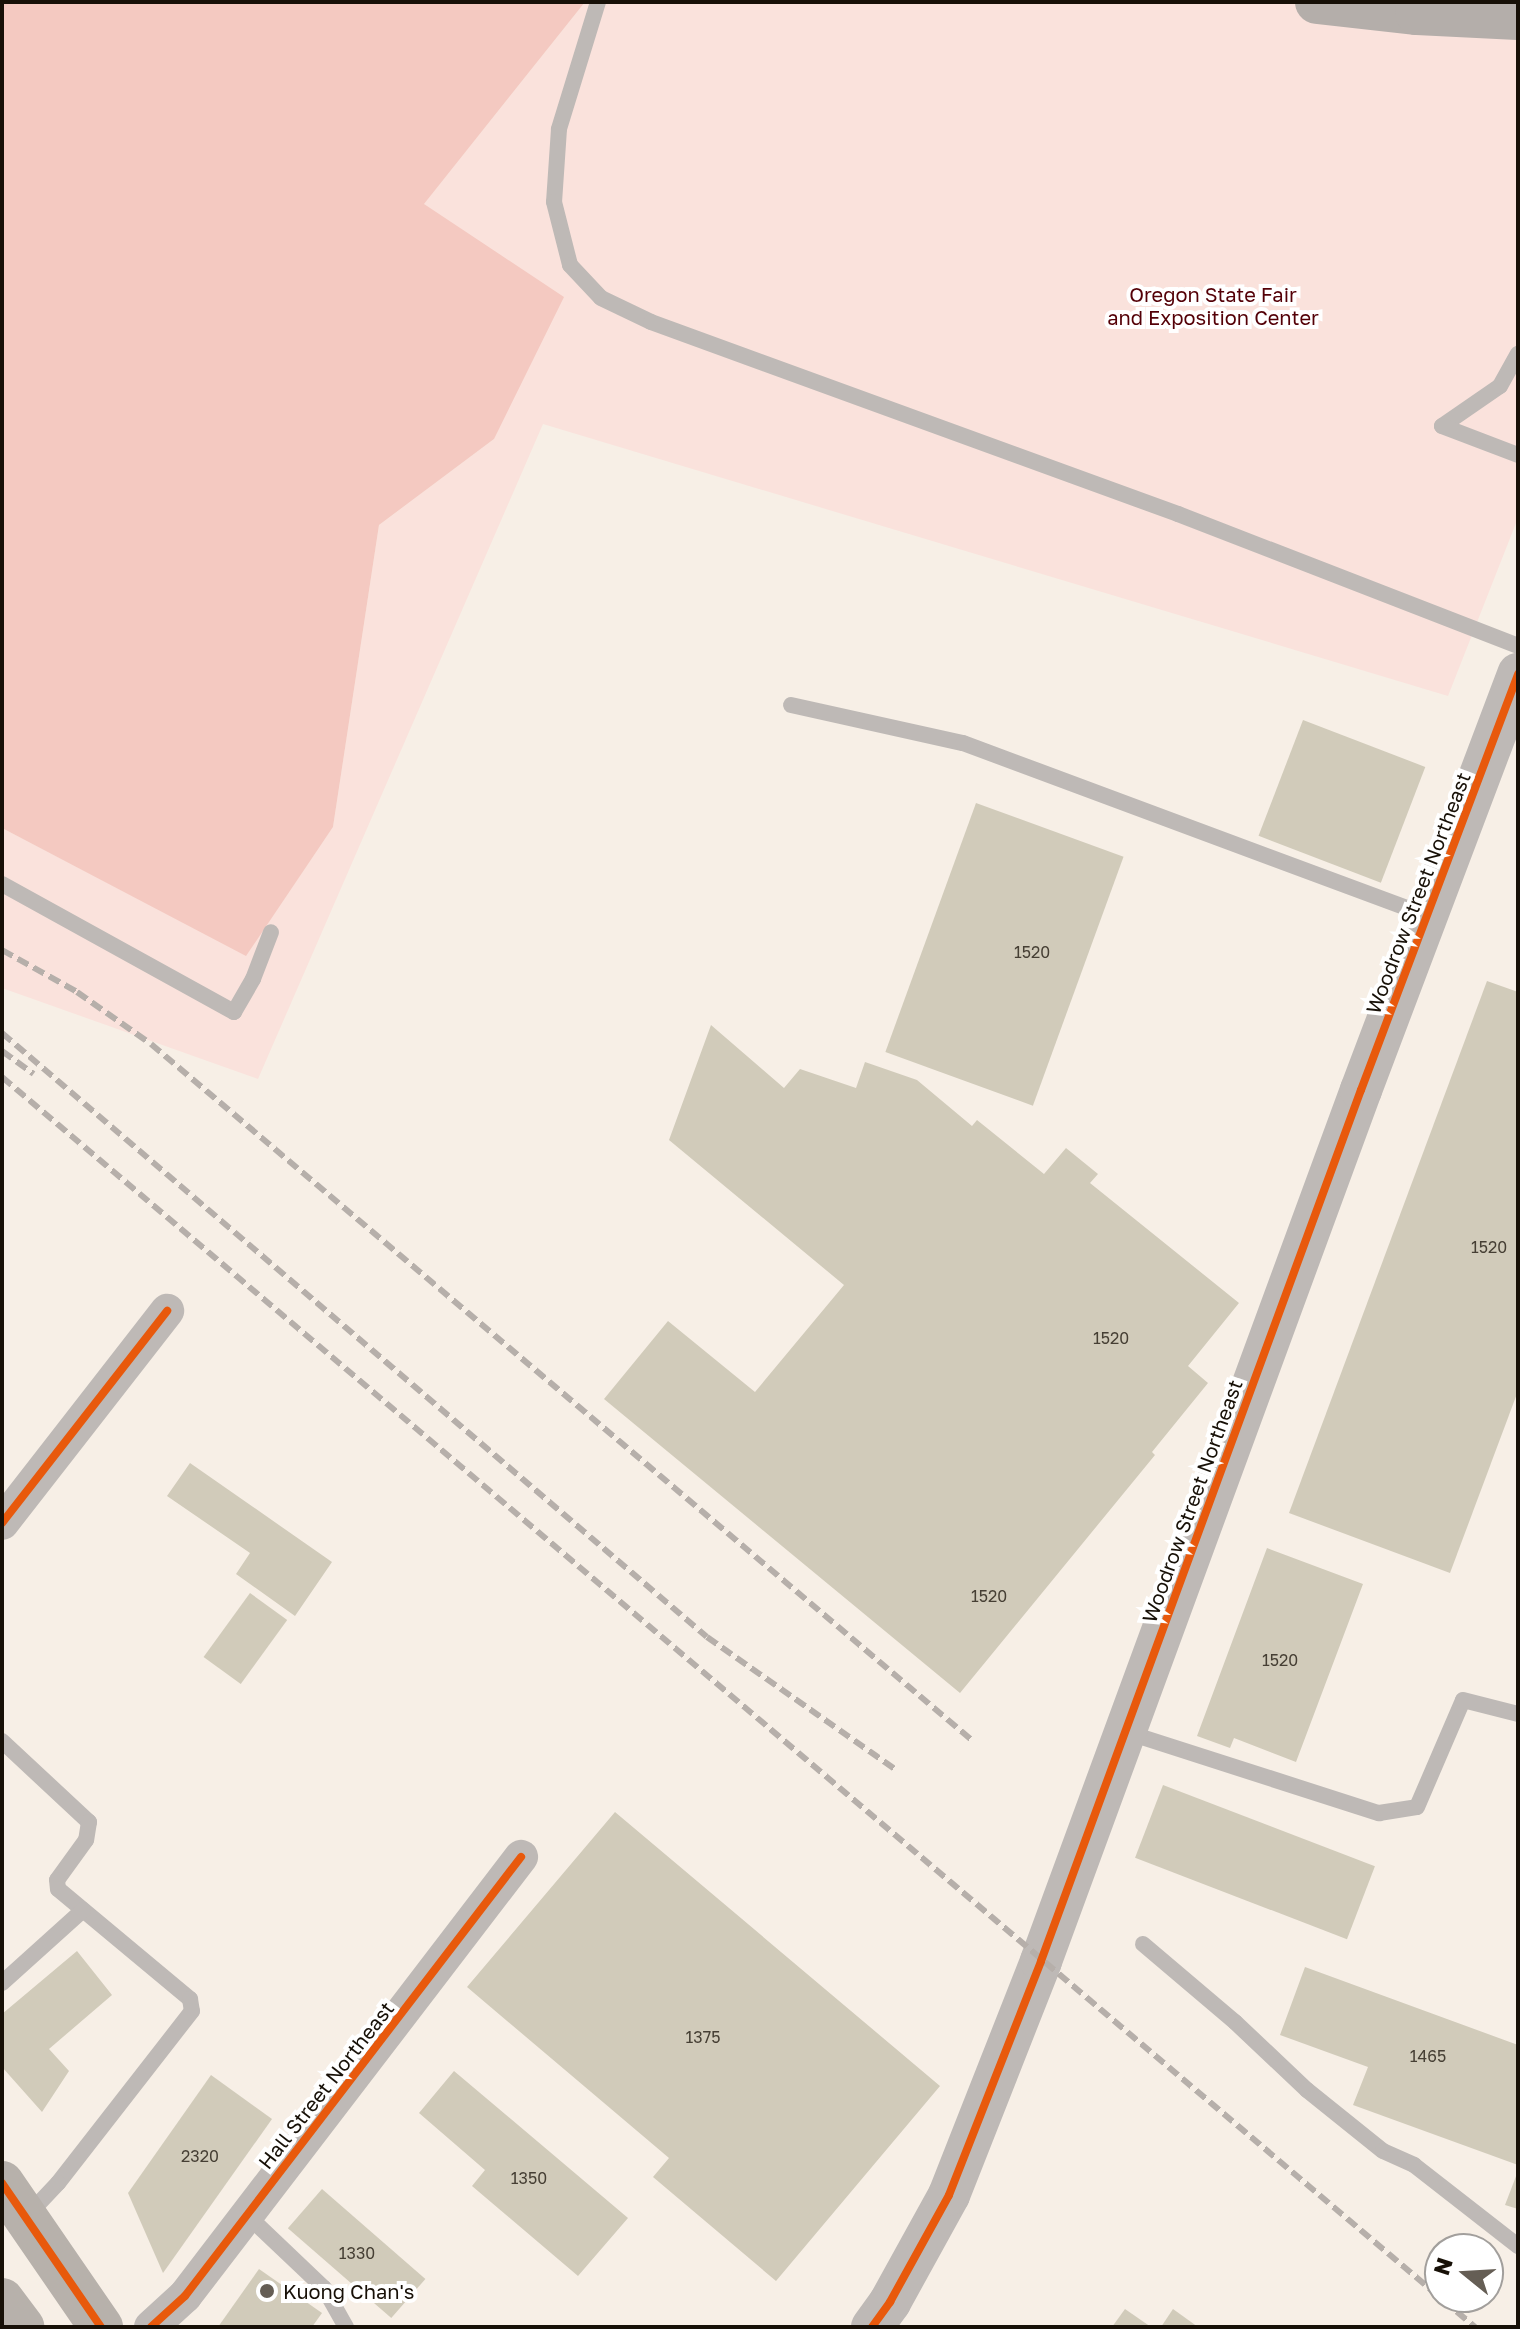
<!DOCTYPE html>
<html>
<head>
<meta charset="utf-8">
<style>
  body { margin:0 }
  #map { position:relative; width:1520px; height:2329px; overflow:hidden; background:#f7efe6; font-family:"Golos Text",sans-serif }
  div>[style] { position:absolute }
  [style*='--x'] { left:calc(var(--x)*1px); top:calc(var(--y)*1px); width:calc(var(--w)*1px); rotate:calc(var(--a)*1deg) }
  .green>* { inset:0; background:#fae2dc }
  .forest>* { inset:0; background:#f4c9c1 }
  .building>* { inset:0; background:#d1cbba; transform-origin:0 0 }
  .service>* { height:16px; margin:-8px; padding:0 8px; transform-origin:8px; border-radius:8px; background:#beb9b6 }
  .minor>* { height:34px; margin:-17px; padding:0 17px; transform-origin:17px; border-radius:17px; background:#beb9b6 }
  .tertiary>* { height:42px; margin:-21px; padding:0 21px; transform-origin:21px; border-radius:21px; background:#beb9b6 }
  .secondary>* { height:44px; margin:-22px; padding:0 22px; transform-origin:22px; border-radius:22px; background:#b4aeaa }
  .primary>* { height:44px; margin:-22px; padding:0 22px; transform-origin:22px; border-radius:22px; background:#b7b1ab }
  .rail>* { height:6px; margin-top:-3px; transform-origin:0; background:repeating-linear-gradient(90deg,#b6afaa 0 12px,transparent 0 18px) }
  .cycleway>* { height:8px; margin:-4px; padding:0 4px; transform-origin:4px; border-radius:4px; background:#e8590c }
  .dots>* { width:22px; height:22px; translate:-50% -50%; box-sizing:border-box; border:4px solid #fff; border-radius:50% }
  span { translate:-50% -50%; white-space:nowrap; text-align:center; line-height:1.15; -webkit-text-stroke:8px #fff; paint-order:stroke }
  .number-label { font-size:16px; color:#463f34 }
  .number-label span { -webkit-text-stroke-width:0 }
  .park-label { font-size:20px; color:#540007 }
  .street-label { font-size:20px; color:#171007 }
  .poi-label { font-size:20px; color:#171007 }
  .left { translate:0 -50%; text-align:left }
  .frame { position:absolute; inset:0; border:4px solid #171007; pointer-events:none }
  .north { position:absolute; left:1424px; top:2233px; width:80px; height:80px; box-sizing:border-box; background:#fff; border:2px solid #a29f9c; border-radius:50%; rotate:288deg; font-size:22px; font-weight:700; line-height:32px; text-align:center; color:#171007 }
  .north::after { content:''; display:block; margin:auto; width:28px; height:36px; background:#655e55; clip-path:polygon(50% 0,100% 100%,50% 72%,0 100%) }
</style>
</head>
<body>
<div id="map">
  <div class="green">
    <div style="clip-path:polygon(585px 2px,1518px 2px,1518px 518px,1448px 696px,543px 424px,258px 1079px,2px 988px,2px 828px,246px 955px,333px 827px,379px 525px,494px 439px,423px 205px)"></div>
  </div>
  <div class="forest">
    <div style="clip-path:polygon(2px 2px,585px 2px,424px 204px,564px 297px,494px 439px,379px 525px,333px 827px,246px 956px,2px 828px)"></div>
  </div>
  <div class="building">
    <div style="left:1303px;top:720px;width:131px;height:124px;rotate:21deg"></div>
    <div style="left:976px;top:803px;width:157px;height:265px;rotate:20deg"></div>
    <div style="clip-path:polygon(1487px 981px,1518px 992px,1518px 1391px,1450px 1573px,1289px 1513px)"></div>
    <div style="clip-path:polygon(711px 1025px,784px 1088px,800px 1069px,856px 1088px,865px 1062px,917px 1080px,972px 1126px,977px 1120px,1044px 1174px,1066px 1148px,1098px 1174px,1090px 1183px,1239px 1303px,1188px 1366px,1208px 1383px,1152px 1452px,1155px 1455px,960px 1693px,604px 1399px,668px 1321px,755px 1392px,844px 1285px,669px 1140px)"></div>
    <div style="clip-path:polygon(190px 1463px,332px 1562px,295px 1616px,236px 1574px,250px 1553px,167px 1496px)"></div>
    <div style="clip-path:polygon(1267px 1548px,1363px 1584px,1296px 1762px,1234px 1738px,1230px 1748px,1197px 1736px)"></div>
    <div style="left:250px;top:1593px;width:46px;height:79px;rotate:36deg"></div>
    <div style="left:1163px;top:1785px;width:227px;height:78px;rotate:21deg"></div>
    <div style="clip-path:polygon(615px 1812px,940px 2086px,776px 2281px,653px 2177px,669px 2158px,467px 1987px)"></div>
    <div style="clip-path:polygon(77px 1951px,112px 1995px,49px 2049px,69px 2071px,42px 2112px,2px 2067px,2px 2014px)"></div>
    <div style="clip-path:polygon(1305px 1967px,1518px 2045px,1518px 2165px,1353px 2105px,1368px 2067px,1280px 2035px)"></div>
    <div style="clip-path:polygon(454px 2071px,628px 2218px,578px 2276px,472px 2186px,485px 2170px,419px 2113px)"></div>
    <div style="clip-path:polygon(211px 2075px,272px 2119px,163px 2273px,128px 2193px)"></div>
    <div style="clip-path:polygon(1518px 2171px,1518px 2209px,1505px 2205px)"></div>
    <div style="left:322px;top:2189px;width:137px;height:52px;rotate:41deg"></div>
    <div style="clip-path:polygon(259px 2269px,322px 2313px,312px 2327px,218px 2327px)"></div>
    <div style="clip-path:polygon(1125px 2309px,1151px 2327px,1112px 2327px)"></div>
    <div style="clip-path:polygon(1173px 2309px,1198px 2327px,1161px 2327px)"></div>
  </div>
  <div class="service">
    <div style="--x:598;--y:2;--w:133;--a:107.1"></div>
    <div style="--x:559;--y:129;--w:73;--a:93.9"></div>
    <div style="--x:554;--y:202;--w:65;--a:75.7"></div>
    <div style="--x:570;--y:265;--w:45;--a:46.8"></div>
    <div style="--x:601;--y:298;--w:55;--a:25.6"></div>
    <div style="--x:651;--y:322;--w:561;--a:20.02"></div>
    <div style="--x:1178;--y:514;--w:365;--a:21.2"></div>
    <div style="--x:1442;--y:426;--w:70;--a:-34.6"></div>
    <div style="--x:1500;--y:386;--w:37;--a:-61"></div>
    <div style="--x:1442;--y:426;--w:81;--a:20.9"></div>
    <div style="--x:791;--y:705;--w:176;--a:12.5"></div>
    <div style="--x:963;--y:743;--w:493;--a:20.4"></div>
    <div style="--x:2;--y:884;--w:265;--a:28.9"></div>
    <div style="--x:234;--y:1012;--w:38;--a:-60"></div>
    <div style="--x:253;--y:979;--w:50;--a:-69"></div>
    <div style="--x:1126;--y:1732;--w:266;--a:17.8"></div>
    <div style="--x:1379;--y:1813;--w:38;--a:-9"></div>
    <div style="--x:1417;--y:1807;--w:116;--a:-66.7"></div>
    <div style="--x:1463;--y:1700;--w:57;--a:14.3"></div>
    <div style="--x:2;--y:1741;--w:119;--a:43"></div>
    <div style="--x:89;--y:1822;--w:18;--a:99"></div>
    <div style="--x:86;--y:1840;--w:49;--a:125.9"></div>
    <div style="--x:57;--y:1880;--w:9;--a:84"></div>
    <div style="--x:58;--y:1889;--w:172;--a:39.8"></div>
    <div style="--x:190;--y:1999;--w:12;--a:81"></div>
    <div style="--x:192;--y:2011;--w:218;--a:127.9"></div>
    <div style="--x:58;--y:2183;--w:45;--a:133.2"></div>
    <div style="--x:1143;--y:1944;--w:121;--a:40.3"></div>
    <div style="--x:1235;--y:2022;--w:99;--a:43.4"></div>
    <div style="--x:1307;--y:2090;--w:97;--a:38.8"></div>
    <div style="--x:1383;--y:2151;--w:34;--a:24"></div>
    <div style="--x:1414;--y:2165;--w:132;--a:37.9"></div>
    <div style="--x:2;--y:1983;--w:109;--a:-42"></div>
    <div style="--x:247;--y:2215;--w:106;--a:43.5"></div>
    <div style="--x:324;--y:2288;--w:45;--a:60.6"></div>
  </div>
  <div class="minor">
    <div style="--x:2;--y:1523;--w:269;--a:-52.1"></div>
    <div style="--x:151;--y:2327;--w:46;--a:-42.4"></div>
    <div style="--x:185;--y:2296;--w:553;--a:-52.57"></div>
  </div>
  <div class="tertiary">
    <div style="--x:872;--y:2327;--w:31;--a:-54"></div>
    <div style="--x:890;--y:2302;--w:122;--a:-61.1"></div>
    <div style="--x:949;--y:2195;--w:251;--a:-68.5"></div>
    <div style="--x:1041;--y:1961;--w:928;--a:-69.83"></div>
    <div style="--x:1361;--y:1090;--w:445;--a:-69.3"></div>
  </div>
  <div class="secondary">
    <div style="--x:1317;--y:2;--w:101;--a:6.3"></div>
    <div style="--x:1417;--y:13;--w:101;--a:2.8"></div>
  </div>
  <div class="primary">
    <div style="--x:2;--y:2183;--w:175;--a:55.5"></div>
    <div style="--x:2;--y:2300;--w:34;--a:53"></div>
  </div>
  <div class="rail">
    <div style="--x:2;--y:950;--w:86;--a:29.2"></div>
    <div style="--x:77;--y:992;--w:90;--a:35.1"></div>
    <div style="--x:151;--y:1044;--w:1078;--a:40.3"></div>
    <div style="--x:2;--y:1033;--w:928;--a:40.59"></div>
    <div style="--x:707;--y:1637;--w:233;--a:35.1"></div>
    <div style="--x:2;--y:1051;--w:39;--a:36"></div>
    <div style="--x:2;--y:1077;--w:1932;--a:40.32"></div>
  </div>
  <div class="cycleway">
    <div style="--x:2;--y:1523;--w:269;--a:-52.1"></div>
    <div style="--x:2;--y:2183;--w:175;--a:55.5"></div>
    <div style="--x:151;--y:2327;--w:46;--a:-42.4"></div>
    <div style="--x:185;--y:2296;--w:553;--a:-52.57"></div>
    <div style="--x:872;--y:2327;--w:31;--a:-54"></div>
    <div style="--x:890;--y:2302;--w:122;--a:-61.1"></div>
    <div style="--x:949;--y:2195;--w:251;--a:-68.5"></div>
    <div style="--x:1041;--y:1961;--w:928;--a:-69.83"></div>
    <div style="--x:1361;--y:1090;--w:445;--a:-69.3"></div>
  </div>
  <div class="dots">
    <div style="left:267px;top:2291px;background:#655e55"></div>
  </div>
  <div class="number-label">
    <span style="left:1032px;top:952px">1520</span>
    <span style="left:1489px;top:1247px">1520</span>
    <span style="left:1111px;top:1338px">1520</span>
    <span style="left:989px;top:1596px">1520</span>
    <span style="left:1280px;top:1660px">1520</span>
    <span style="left:703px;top:2037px">1375</span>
    <span style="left:1428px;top:2056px">1465</span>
    <span style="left:200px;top:2156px">2320</span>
    <span style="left:529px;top:2178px">1350</span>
    <span style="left:357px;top:2253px">1330</span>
  </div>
  <div class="park-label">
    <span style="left:1213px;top:306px">Oregon State Fair<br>and Exposition Center</span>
  </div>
  <div class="street-label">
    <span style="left:1418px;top:893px;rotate:-69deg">Woodrow Street Northeast</span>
    <span style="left:1192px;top:1501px;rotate:-70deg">Woodrow Street Northeast</span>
    <span style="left:326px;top:2085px;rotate:-52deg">Hall Street Northeast</span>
  </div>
  <div class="poi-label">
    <span class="left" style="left:283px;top:2291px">Kuong Chan's</span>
  </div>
  <div class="frame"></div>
  <div class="north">N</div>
</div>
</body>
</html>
